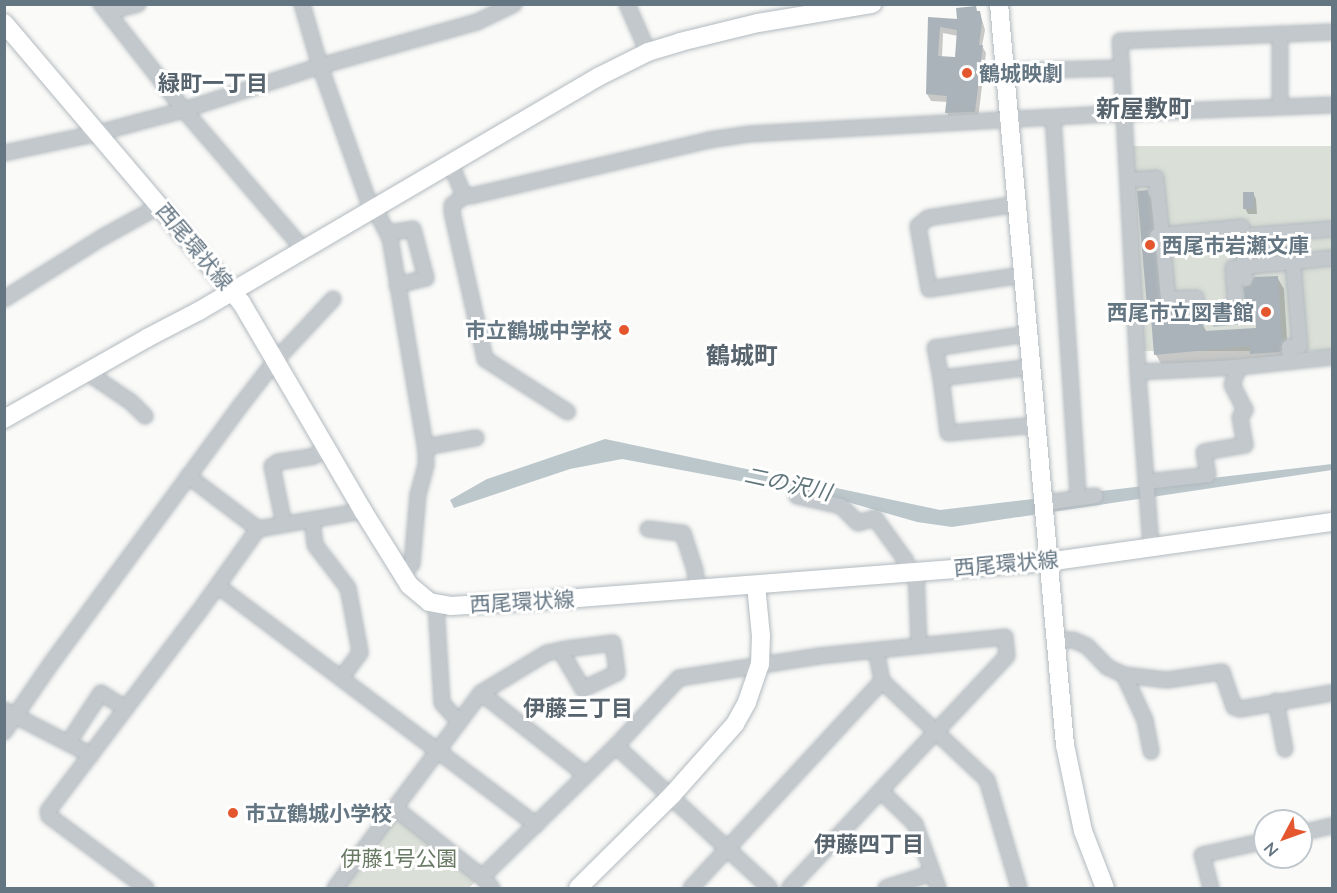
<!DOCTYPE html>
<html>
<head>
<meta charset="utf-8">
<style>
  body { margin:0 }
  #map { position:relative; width:1337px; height:893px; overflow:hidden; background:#fafaf8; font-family:Lato,"Noto Sans JP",sans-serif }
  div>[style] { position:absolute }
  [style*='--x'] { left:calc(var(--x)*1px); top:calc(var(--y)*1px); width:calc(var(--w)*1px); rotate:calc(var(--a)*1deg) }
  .green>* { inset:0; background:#dadfd7; transform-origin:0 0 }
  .water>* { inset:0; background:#bbc7cb; transform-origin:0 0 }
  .shadow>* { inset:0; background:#0003 }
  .building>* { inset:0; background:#aab3b9; transform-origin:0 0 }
  .roads { filter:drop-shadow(0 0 2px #b3babf) drop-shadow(0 0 2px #b3babf) }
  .street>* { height:14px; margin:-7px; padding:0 7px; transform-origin:7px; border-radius:7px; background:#c3c8cc }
  .secondary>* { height:18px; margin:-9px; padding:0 9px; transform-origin:9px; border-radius:9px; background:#fff }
  .dots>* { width:16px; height:16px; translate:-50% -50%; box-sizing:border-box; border:3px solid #fff; border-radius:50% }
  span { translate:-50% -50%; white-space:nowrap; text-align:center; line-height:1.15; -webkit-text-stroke:6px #fff; paint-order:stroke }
  .poi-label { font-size:21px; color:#657683; font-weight:700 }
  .left { translate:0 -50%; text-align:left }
  .right { translate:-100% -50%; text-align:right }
  .street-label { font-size:21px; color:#657683 }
  .park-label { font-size:21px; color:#687a64 }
  .neighbourhood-label { font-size:22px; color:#57646e; font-weight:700 }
  .water-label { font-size:22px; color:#60757c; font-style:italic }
  .quarter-label { font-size:24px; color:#57646e; font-weight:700 }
  .frame { position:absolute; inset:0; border:6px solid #657683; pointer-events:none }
  .north { position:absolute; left:1253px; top:809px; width:60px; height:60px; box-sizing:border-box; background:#fff; border:2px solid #c1c8cd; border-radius:50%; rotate:229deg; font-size:16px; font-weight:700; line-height:24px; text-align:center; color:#657683 }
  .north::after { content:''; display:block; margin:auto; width:21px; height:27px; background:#e4572e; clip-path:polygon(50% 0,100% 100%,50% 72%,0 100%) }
</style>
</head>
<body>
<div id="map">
  <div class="green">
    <div style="left:1332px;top:146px;width:205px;height:199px;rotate:90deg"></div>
    <div style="clip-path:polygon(393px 813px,476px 881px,469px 888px,337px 888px)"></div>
  </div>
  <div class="water">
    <div style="left:1251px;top:314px;width:9px;height:39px;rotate:84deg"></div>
    <div style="clip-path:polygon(605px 439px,940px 510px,1332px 464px,1332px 470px,952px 527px,917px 522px,837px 499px,622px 459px,570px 469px,454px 508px,450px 500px,487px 479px)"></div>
  </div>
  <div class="shadow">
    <div style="clip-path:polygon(evenodd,980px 13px,985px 30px,982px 46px,986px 53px,978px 119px,951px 120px,947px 113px,948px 102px,931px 101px,927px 94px,929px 19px,959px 20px,980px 13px,943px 33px,958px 36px,956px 59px,942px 58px,943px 33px)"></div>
    <div style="clip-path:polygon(1147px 191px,1154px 204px,1158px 242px,1155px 249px,1160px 258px,1166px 308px,1187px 309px,1194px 322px,1202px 324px,1207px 332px,1257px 330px,1257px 322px,1254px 322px,1246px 310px,1277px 277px,1284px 289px,1288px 355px,1259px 366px,1255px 358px,1163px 367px,1156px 355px,1154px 324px,1149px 317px,1139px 192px)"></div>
    <div style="clip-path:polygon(1253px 193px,1256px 199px,1257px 214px,1248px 214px,1245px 208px)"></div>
    <div style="clip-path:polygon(1268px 244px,1274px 261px,1262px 262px,1259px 256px)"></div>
  </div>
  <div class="building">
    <div style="clip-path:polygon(evenodd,976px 6px,977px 11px,980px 11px,982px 22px,979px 45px,983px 45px,975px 112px,945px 113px,947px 96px,926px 94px,928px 17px,957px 19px,956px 8px,976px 6px,940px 27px,957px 30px,955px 57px,938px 56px,940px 27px)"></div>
    <div style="clip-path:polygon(1148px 190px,1152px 229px,1148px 237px,1154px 244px,1161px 304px,1168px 308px,1188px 307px,1190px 319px,1203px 323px,1204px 331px,1256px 328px,1255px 310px,1245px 310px,1243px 287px,1250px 285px,1254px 277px,1278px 276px,1282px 342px,1280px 352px,1250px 354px,1250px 346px,1154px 355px,1151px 317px,1148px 318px,1137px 191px)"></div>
    <div style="left:1243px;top:192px;width:11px;height:17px"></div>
    <div style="left:1269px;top:243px;width:12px;height:14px;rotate:81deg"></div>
    <div style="clip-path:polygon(1286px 246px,1293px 248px,1292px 253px,1285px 254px,1281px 251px)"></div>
  </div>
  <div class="roads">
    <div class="street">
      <div style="--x:101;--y:4;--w:135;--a:51.9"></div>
      <div style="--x:184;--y:110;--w:184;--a:49.4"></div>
      <div style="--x:302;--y:4;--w:65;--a:73.8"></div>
      <div style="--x:320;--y:66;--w:154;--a:70.3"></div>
      <div style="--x:627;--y:4;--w:52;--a:66.4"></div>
      <div style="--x:108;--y:12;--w:31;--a:-15"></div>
      <div style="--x:1007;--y:71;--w:115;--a:-1.5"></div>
      <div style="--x:1280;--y:107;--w:73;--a:-90"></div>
      <div style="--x:1053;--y:117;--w:382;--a:86.2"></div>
      <div style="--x:4;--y:153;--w:96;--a:-12"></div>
      <div style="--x:98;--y:133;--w:89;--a:-15"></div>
      <div style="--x:184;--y:110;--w:143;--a:-17.9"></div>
      <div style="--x:320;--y:66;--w:163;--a:-15.7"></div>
      <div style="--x:477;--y:22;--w:41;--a:-25.9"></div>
      <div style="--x:451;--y:165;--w:33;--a:67"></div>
      <div style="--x:464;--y:195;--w:7;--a:8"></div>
      <div style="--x:471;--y:196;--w:244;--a:-13.2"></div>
      <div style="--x:709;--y:140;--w:40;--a:-8.5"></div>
      <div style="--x:749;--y:134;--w:377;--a:-3.2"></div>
      <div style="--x:1125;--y:113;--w:207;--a:-2.2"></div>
      <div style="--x:1129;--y:180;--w:27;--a:-4"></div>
      <div style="--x:1156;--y:178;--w:57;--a:84"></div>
      <div style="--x:1162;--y:235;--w:80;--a:-5.7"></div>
      <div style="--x:1242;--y:227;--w:51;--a:86.6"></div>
      <div style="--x:466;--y:195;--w:17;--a:144"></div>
      <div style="--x:452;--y:205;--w:7;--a:90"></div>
      <div style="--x:452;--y:212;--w:151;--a:77.3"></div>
      <div style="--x:485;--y:359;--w:98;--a:32.6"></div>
      <div style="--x:1018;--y:204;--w:91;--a:171.2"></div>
      <div style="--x:928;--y:218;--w:13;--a:141"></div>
      <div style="--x:918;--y:226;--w:64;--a:80.1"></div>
      <div style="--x:929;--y:289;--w:95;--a:-8.5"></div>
      <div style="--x:375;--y:209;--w:33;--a:63"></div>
      <div style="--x:390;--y:238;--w:215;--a:80.4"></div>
      <div style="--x:426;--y:450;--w:15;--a:90"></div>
      <div style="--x:426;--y:465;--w:30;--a:105"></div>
      <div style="--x:418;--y:494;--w:70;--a:94.9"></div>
      <div style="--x:412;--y:564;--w:14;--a:135"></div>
      <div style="--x:388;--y:233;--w:25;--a:-9"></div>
      <div style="--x:413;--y:229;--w:51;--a:75.1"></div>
      <div style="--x:426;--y:278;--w:30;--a:166"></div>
      <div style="--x:1157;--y:236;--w:5;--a:-11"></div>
      <div style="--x:1162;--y:235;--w:64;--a:84.6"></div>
      <div style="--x:1168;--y:299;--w:28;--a:-2"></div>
      <div style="--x:1196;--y:298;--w:16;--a:86"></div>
      <div style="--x:1197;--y:314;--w:39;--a:-4"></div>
      <div style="--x:1236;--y:311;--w:43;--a:-94"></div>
      <div style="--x:1233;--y:268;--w:60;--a:-5.7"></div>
      <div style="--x:1242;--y:236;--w:90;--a:-4.4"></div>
      <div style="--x:4;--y:299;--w:117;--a:-32.1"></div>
      <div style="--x:103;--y:237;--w:66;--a:-28.9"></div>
      <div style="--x:1290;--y:360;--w:13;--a:-94"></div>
      <div style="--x:1289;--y:347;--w:11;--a:-5"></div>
      <div style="--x:1300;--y:346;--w:84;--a:-94.8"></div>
      <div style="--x:1293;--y:262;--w:39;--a:-6"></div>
      <div style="--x:1031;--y:367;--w:91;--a:173"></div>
      <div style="--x:941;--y:378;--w:55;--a:82.7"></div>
      <div style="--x:948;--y:433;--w:89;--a:-5.1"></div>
      <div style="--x:1138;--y:372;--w:101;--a:-2.8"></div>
      <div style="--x:1239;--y:367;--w:94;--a:-6.1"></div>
      <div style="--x:88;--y:373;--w:52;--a:34"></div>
      <div style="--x:131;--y:402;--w:20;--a:45"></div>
      <div style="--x:941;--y:378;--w:31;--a:-101"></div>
      <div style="--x:935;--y:348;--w:92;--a:-8.7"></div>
      <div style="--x:425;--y:447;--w:52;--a:-10"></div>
      <div style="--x:188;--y:476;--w:88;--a:37.1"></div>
      <div style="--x:1146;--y:482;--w:62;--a:-6.4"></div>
      <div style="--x:1208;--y:475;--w:23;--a:-100"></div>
      <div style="--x:1204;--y:452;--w:42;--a:-9.7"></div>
      <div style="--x:1245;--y:445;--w:28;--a:-100"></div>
      <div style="--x:1240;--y:417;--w:9;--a:-54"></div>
      <div style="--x:1245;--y:410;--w:28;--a:-117"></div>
      <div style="--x:1232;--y:385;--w:19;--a:-69"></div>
      <div style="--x:797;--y:496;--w:45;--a:12.8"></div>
      <div style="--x:841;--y:506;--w:24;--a:45"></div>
      <div style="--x:858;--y:523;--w:18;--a:-16"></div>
      <div style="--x:875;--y:518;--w:53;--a:54.2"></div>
      <div style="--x:906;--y:561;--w:10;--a:79"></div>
      <div style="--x:1044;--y:503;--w:52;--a:-7.7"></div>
      <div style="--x:312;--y:520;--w:25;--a:83"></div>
      <div style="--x:315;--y:545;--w:54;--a:52.5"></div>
      <div style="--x:348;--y:588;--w:59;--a:79.3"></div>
      <div style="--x:359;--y:646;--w:7;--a:82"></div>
      <div style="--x:360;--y:653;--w:31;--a:127"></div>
      <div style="--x:284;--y:524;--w:59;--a:-101.7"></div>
      <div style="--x:272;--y:466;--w:7;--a:-34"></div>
      <div style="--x:278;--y:462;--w:36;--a:-9"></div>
      <div style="--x:314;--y:456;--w:16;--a:-35"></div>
      <div style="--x:648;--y:529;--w:35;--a:7"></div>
      <div style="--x:683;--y:533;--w:40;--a:72"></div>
      <div style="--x:695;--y:571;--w:18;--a:81"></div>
      <div style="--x:1151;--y:546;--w:174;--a:-94.3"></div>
      <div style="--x:1138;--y:372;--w:331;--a:-93.1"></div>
      <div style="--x:1120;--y:41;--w:212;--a:-2.4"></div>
      <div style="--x:916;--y:570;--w:74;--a:87.7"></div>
      <div style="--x:218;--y:586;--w:398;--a:36.9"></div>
      <div style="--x:436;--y:604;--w:99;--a:86.5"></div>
      <div style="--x:442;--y:703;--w:25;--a:48"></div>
      <div style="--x:1054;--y:640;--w:19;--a:0"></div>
      <div style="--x:1073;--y:640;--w:15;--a:23"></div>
      <div style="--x:1087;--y:646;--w:29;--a:46"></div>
      <div style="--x:1107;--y:667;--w:19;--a:25"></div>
      <div style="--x:1124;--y:675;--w:50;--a:65"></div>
      <div style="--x:1145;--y:720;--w:32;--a:79"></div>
      <div style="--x:876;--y:650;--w:32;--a:79"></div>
      <div style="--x:882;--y:681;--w:144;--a:43.3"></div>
      <div style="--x:987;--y:780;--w:113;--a:73.5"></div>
      <div style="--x:1124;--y:675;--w:43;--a:6.6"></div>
      <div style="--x:1167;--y:680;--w:56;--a:-8.3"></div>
      <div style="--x:1222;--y:672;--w:37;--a:71"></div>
      <div style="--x:1234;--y:707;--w:6;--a:18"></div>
      <div style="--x:1240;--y:709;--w:93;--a:-9.9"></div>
      <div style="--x:481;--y:693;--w:133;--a:38"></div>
      <div style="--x:1276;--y:701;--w:49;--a:79.4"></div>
      <div style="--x:4;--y:710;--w:98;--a:27.3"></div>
      <div style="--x:4;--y:732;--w:81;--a:-55.5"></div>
      <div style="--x:50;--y:665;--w:323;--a:-53.7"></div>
      <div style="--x:241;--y:405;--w:56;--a:-52.3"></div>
      <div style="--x:275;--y:361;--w:85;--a:-46.9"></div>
      <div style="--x:68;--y:743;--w:60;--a:-56.6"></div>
      <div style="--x:101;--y:693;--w:28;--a:32"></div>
      <div style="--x:616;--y:746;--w:209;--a:42.7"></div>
      <div style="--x:882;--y:792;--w:46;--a:44.1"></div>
      <div style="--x:915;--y:824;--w:68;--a:70.2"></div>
      <div style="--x:395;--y:808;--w:111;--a:38.4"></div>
      <div style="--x:482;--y:877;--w:15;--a:48"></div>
      <div style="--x:1301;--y:833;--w:32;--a:-13"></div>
      <div style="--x:482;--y:877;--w:187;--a:-44.4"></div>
      <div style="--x:616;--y:746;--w:93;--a:-47.2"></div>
      <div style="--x:679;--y:678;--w:142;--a:-8.9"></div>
      <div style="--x:819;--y:656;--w:187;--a:-5.8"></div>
      <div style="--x:1005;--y:637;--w:19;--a:84"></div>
      <div style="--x:1007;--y:656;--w:318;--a:133.2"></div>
      <div style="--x:146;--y:888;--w:121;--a:-143.4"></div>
      <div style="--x:49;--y:816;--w:5;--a:-101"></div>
      <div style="--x:48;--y:811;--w:248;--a:-52.9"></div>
      <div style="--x:198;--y:613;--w:103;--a:-54.5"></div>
      <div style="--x:258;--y:529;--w:107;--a:-9.7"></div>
      <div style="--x:335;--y:888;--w:244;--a:-53.2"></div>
      <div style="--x:481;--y:693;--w:77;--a:-31.2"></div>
      <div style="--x:547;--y:653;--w:19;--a:-12"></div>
      <div style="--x:566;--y:649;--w:47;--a:-7.3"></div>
      <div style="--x:613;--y:643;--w:30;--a:82"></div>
      <div style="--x:617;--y:673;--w:38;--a:155"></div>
      <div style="--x:583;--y:689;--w:45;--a:-120.5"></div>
      <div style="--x:691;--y:888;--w:282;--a:-47.3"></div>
      <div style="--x:886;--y:888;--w:48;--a:-18.1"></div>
      <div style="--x:1211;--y:888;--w:34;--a:-105"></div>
      <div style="--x:1202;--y:855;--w:65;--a:-12.5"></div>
    </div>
    <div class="secondary">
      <div style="--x:999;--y:4;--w:744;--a:84.91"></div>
      <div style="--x:1065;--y:745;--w:88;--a:78.2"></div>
      <div style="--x:1083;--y:831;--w:61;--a:68.9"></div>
      <div style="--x:4;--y:23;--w:366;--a:49.7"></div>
      <div style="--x:241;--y:302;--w:242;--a:59.7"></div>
      <div style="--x:363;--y:511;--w:87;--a:58.1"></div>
      <div style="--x:409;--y:585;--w:26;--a:40"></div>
      <div style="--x:429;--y:602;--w:22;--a:10"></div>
      <div style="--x:451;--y:606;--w:127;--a:-3.6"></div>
      <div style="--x:578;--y:598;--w:470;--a:-4.4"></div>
      <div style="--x:1047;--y:562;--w:288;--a:-8"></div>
      <div style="--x:4;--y:419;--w:164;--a:-29.5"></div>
      <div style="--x:147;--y:338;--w:59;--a:-27.4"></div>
      <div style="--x:199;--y:311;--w:463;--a:-30.4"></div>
      <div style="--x:598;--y:77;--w:56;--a:-26.6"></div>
      <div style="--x:648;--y:52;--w:34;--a:-17"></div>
      <div style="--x:680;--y:42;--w:80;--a:-13.7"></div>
      <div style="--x:758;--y:23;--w:116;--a:-9.5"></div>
      <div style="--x:578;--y:888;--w:132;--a:-44.7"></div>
      <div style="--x:672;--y:795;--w:95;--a:-48.4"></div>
      <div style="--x:735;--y:724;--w:25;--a:-61"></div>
      <div style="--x:747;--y:702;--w:40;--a:-71.1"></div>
      <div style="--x:760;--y:664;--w:28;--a:-88"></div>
      <div style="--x:761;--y:636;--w:51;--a:-95.6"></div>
    </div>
  </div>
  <div class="dots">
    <div style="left:967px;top:73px;background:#e4572e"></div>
    <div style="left:1150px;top:245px;background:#e4572e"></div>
    <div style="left:1266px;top:312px;background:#e4572e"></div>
    <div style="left:624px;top:330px;background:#e4572e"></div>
    <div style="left:233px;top:813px;background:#e4572e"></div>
  </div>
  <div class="poi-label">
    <span class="left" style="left:979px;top:73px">鶴城映劇</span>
    <span class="left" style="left:1162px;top:245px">西尾市岩瀬文庫</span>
    <span class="right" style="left:1254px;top:312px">西尾市立図書館</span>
    <span class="right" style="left:612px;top:330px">市立鶴城中学校</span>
    <span class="left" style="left:245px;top:813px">市立鶴城小学校</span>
  </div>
  <div class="street-label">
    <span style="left:195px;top:246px;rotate:50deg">西尾環状線</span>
    <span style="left:1006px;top:563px;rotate:-5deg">西尾環状線</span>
    <span style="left:522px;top:601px;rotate:-3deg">西尾環状線</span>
  </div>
  <div class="park-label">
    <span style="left:399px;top:858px">伊藤1号公園</span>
  </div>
  <div class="neighbourhood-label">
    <span style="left:213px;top:83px">緑町一丁目</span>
    <span style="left:578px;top:708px">伊藤三丁目</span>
    <span style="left:869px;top:844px">伊藤四丁目</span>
  </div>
  <div class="water-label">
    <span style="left:788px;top:483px;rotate:12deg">二の沢川</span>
  </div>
  <div class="quarter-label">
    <span style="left:1144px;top:108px">新屋敷町</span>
    <span style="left:742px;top:355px">鶴城町</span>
  </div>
  <div class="frame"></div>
  <div class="north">N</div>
</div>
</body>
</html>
